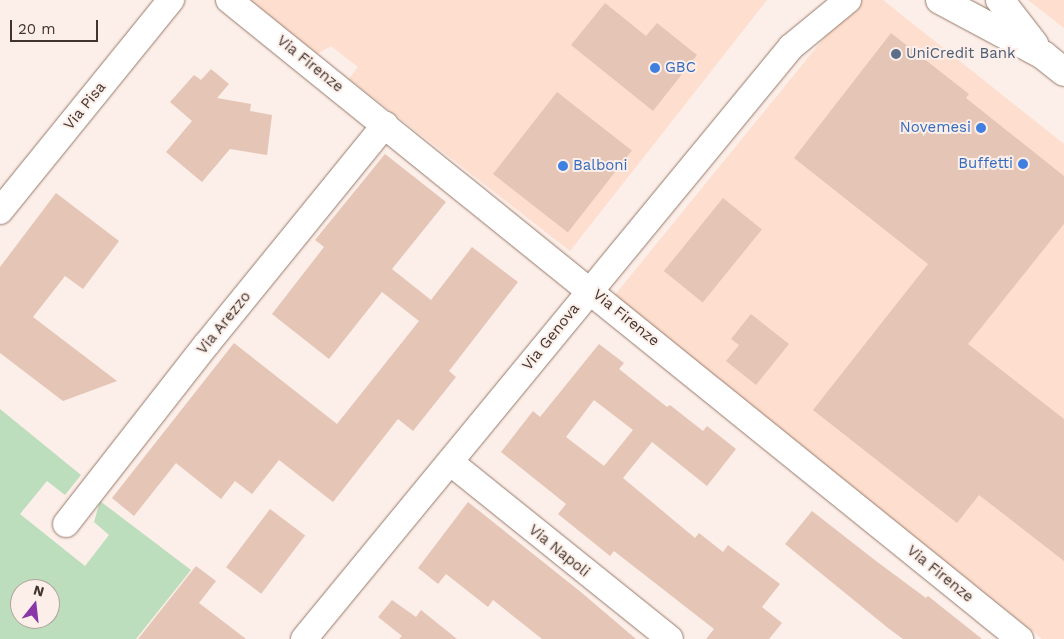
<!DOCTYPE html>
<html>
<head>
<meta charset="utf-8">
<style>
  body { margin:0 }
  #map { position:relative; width:1064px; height:639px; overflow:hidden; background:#fceee8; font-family:"Work Sans",sans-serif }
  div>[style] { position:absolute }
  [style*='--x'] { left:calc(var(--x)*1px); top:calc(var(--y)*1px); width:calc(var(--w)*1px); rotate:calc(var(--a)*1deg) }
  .built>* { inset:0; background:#fedece }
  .green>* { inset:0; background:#bcdebc }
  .building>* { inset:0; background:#e5c5b5; transform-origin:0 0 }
  .roads { filter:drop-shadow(0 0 1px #96796a) drop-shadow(0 0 1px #96796a) }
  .street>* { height:26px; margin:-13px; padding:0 13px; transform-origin:13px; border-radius:13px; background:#fff }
  .secondary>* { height:28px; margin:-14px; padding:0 14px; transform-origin:14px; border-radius:14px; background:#fff }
  .dots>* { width:14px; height:14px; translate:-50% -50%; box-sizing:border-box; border:2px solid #fceee8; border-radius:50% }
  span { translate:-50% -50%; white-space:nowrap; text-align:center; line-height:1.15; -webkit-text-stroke:4px #fceee8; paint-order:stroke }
  .service-label { font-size:15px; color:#4e5e75 }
  .left { translate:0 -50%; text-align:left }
  .street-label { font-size:15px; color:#41342e }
  .shop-label { font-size:15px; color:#366cbe }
  .right { translate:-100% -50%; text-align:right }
  .north { position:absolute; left:10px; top:579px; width:50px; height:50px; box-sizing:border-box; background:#fceee8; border:1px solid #b1a49e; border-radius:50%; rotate:16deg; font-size:14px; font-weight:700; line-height:20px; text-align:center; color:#41342e }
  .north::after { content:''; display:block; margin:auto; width:18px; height:22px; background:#8937a7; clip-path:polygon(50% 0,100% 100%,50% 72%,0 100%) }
  .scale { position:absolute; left:10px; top:20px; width:88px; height:22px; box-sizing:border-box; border:2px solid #41342e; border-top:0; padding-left:6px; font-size:15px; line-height:18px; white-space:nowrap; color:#41342e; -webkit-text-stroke:4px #fceee8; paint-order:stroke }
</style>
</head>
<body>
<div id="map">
  <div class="built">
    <div style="clip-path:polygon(251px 0,767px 0,570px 251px,349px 79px,358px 67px,331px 46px,317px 54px)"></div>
    <div style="clip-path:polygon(855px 0,883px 0,1064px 144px,1064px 639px,1042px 639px,614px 296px)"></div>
    <div style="clip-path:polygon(1028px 0,1064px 0,1064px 28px)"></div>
  </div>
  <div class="green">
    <div style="clip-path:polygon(evenodd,0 409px,81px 475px,65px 495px,47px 481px,20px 514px,85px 566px,109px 535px,94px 522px,100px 501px,191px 570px,136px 639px,0 639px,0 409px,20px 589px,50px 589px,50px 619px,20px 619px,20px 589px)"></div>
  </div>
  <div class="building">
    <div style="clip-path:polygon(605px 3px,646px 36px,657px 23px,697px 55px,653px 111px,571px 45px)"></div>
    <div style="clip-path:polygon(891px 33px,969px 94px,966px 98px,1064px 176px,1064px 224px,968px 344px,1064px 419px,1064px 561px,979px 495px,957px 523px,813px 410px,928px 264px,794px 158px)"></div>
    <div style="clip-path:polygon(211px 69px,229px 84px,217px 98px,251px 104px,250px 111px,272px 115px,267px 155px,230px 149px,202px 182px,166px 152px,192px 121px,170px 102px,194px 75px,201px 80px)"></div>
    <div style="left:557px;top:92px;width:95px;height:104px;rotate:38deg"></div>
    <div style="clip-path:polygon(385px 154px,446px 202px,392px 269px,431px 300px,472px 247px,518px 282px,449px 371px,456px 377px,413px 431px,398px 419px,333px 502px,279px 460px,252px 494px,235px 481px,221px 499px,176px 463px,134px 516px,112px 498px,234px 343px,337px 424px,419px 321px,382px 292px,329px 359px,272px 314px,324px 247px,315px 240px)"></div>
    <div style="clip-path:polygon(56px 193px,119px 241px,83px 289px,65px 276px,33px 317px,117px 381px,63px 401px,0 353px,0 267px)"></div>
    <div style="left:723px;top:198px;width:50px;height:94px;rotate:39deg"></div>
    <div style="clip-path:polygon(751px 314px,789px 344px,756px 385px,726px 361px,739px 345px,731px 339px)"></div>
    <div style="clip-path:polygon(evenodd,599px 344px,624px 363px,619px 369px,667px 407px,670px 405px,703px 431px,707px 426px,736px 449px,707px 486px,652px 442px,623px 478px,695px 538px,699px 533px,723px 552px,728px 545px,780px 584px,762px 607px,782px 623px,769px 639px,706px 639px,714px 629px,614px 551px,610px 556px,558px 514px,566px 504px,501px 452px,533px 411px,540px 417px,599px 344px,594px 400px,633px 430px,604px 466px,566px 437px,594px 400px)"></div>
    <div style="clip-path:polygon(468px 502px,582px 593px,636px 639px,542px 639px,493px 600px,488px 607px,446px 574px,438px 584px,418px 568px)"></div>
    <div style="left:270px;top:509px;width:44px;height:73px;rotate:37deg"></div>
    <div style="clip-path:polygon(812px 511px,876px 561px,926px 598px,928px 596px,982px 639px,903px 639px,888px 628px,785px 544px)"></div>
    <div style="clip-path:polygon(196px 566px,216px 581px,199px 603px,246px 639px,138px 639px)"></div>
    <div style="clip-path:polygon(392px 600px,416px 617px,421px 610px,457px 639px,399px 639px,402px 636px,378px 617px)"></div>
  </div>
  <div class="roads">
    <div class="street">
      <div style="--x:229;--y:0;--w:1017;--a:38.93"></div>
      <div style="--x:0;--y:211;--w:272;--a:-51"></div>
      <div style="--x:450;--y:462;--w:282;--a:38.8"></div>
      <div style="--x:66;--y:524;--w:227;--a:-52"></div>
      <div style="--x:206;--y:345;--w:284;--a:-50.9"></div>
      <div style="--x:304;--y:639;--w:767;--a:-50.56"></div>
      <div style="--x:791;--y:47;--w:74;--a:-39.5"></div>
    </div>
    <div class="secondary">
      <div style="--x:940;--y:0;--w:117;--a:28.1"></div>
      <div style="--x:1043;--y:55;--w:27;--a:39"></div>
      <div style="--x:1000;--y:0;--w:56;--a:52.3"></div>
    </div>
  </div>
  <div class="dots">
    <div style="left:896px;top:54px;background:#5c6f8a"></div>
    <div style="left:655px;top:68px;background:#3f7fe0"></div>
    <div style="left:981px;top:128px;background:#3f7fe0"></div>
    <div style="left:1023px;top:164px;background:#3f7fe0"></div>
    <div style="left:563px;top:166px;background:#3f7fe0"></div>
  </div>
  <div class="service-label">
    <span class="left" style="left:906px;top:54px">UniCredit Bank</span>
  </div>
  <div class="street-label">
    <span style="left:310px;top:64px;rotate:39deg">Via Firenze</span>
    <span style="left:85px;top:106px;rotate:-51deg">Via Pisa</span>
    <span style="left:626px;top:318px;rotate:39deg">Via Firenze</span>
    <span style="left:224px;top:323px;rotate:-51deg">Via Arezzo</span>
    <span style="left:551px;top:337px;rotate:-51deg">Via Genova</span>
    <span style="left:559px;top:551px;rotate:39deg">Via Napoli</span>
    <span style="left:940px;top:574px;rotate:39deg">Via Firenze</span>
  </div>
  <div class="shop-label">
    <span class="left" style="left:665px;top:68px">GBC</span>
    <span class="right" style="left:971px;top:128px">Novemesi</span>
    <span class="right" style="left:1013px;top:164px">Buffetti</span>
    <span class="left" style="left:573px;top:166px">Balboni</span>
  </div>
  <div class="north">N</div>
  <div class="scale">20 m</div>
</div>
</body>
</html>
